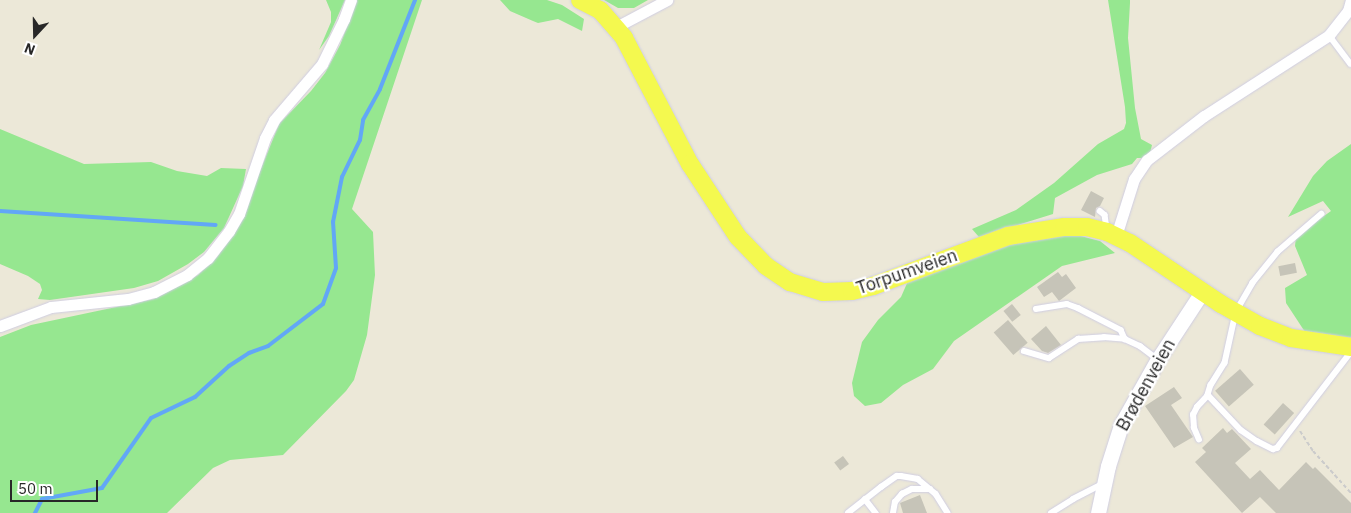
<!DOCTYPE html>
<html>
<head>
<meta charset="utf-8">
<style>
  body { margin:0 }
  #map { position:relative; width:1351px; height:513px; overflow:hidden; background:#ece8d8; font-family:"IBM Plex Sans",sans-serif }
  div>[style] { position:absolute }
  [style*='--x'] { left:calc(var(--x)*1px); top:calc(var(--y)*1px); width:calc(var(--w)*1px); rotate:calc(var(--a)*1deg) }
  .green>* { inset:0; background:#96e790 }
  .stream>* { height:4px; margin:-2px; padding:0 2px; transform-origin:2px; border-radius:2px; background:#62a7f6 }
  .building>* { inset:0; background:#c6c4b8; transform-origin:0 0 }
  .path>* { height:2px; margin-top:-1px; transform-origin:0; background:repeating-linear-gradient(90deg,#cbcbcb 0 4px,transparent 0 6.5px) }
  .roads { filter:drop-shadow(0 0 1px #cfcde2) drop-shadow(0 0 1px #cfcde2) }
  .lane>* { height:5.5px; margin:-2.75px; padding:0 2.75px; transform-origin:2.75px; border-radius:2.75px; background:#fff }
  .street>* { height:11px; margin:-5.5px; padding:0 5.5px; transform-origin:5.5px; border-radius:5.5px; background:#fff }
  .secondary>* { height:15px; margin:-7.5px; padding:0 7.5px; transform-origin:7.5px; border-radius:7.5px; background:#fff }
  .primary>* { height:18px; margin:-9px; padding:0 9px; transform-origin:9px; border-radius:9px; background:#f4f94f }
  span { translate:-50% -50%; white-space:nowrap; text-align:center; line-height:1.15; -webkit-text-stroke:4.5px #fff; paint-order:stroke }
  .street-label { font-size:18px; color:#282828 }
  .north { position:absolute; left:10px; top:10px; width:50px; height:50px; -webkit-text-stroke:4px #fff; paint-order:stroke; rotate:201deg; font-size:14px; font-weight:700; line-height:20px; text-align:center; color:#282828 }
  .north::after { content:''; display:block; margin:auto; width:18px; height:22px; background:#282828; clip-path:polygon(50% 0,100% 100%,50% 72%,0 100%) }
  .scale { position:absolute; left:10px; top:480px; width:88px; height:22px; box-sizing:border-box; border:2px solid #282828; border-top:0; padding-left:6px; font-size:15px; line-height:18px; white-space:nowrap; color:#282828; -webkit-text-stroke:4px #fff; paint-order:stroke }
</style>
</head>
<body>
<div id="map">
  <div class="green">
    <div style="clip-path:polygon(326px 0,345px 0,329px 36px,319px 50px,331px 22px,331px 12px)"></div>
    <div style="clip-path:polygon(357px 0,422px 0,352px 209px,373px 232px,375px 275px,367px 335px,354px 380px,346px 391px,283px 455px,230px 460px,213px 468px,167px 513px,0 513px,0 337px,31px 325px,154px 299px,198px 275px,217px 257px,236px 230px,279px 124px,311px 91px,325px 73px,340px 45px)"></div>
    <div style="clip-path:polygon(500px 0,547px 0,562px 5px,584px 19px,582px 31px,558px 19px,538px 23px,533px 21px,510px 11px)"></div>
    <div style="clip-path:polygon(604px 0,648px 0,634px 8px,618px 8px)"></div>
    <div style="clip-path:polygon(1108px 0,1130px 0,1130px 3px,1128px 38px,1135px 108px,1141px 139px,1152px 145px,1150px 153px,1142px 158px,1137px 158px,1132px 164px,1097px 175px,1055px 198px,1053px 214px,979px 237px,972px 229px,1016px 210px,1054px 183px,1098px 144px,1124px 129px,1126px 123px,1125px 107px)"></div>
    <div style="clip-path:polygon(0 129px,84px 164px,151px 162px,177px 171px,207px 176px,221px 168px,246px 169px,243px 186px,224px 228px,204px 252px,188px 264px,158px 281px,134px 288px,50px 300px,38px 299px,42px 290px,40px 284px,28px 276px,0 264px)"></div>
    <div style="clip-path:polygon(1351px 144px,1351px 341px,1307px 335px,1286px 303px,1285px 288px,1307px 275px,1295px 246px,1296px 236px,1331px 211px,1323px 201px,1288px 217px,1313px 176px,1327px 161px)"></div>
    <div style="clip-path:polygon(1073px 234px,1100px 241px,1115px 253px,1062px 266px,954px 341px,933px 369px,903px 385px,881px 403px,865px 406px,854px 396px,852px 383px,862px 342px,878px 320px,901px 297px,908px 281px,996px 248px,1046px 236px)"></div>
  </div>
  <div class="stream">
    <div style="--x:0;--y:211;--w:216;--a:3.7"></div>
    <div style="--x:35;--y:513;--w:16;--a:-63"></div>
    <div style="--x:42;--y:499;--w:61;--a:-10.4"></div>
    <div style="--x:102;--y:488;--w:85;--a:-55"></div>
    <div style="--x:151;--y:418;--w:49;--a:-25.5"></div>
    <div style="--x:195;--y:397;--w:46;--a:-42.4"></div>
    <div style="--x:229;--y:366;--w:24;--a:-33"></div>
    <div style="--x:249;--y:353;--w:20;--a:-20"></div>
    <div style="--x:268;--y:346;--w:69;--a:-37.4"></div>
    <div style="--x:323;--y:304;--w:38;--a:-70"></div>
    <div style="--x:336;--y:268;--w:46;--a:-93.7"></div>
    <div style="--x:333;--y:222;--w:46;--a:-78.7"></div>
    <div style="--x:342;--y:177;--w:41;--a:-64.1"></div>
    <div style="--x:360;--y:140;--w:20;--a:-81"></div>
    <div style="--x:363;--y:120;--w:35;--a:-61"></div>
    <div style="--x:380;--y:89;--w:96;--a:-68.5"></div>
  </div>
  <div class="building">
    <div style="clip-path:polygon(1091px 191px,1104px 198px,1100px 206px,1096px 208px,1095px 217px,1081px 210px)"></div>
    <div style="left:1295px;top:263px;width:10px;height:17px;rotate:79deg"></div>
    <div style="clip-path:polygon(1058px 272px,1062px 277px,1066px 274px,1076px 288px,1059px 301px,1052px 292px,1044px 297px,1037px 287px)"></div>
    <div style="left:1012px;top:304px;width:14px;height:11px;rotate:51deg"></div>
    <div style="left:1008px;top:320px;width:30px;height:19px;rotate:49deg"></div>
    <div style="clip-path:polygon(1046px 326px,1061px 345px,1048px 353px,1042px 351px,1031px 339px)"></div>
    <div style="left:1240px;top:369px;width:21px;height:33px;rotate:49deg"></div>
    <div style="clip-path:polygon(1174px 387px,1182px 398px,1171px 405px,1193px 437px,1174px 448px,1145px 406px)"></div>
    <div style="left:1283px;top:403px;width:15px;height:29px;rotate:42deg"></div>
    <div style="clip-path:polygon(1223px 428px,1227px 433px,1232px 429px,1251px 449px,1235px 463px,1250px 479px,1260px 470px,1279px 490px,1306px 462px,1313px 469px,1315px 467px,1351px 503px,1351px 513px,1276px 513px,1260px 497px,1242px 513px,1195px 462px,1206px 452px,1202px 448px)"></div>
    <div style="left:843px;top:456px;width:10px;height:11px;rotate:53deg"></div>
    <div style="clip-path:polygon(920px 495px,927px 513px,903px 513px,900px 503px)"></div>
  </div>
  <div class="path">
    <div style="--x:1300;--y:431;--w:24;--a:57"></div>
    <div style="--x:1313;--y:451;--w:57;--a:47.9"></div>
  </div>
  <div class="roads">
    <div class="lane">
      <div style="--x:1329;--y:35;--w:36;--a:53"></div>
      <div style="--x:1100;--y:211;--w:6;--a:39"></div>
      <div style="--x:1105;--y:215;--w:15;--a:82"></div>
      <div style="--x:1322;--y:214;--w:58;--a:139.2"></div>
      <div style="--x:1278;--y:252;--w:40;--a:129"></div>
      <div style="--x:1253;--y:283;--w:34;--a:120"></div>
      <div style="--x:1236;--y:313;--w:51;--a:102.4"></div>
      <div style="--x:1225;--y:363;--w:26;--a:122"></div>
      <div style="--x:1211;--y:385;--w:10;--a:107"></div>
      <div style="--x:1208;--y:395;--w:48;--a:46.7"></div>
      <div style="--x:1241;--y:430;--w:19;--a:35"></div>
      <div style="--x:1257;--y:441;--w:18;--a:27"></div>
      <div style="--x:1273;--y:449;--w:4;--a:-14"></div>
      <div style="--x:1277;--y:448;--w:121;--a:-52.4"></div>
      <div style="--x:1036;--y:309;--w:31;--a:-9"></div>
      <div style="--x:1067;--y:304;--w:12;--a:20"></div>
      <div style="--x:1078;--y:308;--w:48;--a:27.1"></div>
      <div style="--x:1121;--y:330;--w:10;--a:66"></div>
      <div style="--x:1024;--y:351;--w:26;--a:16"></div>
      <div style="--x:1049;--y:358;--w:35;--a:-33"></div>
      <div style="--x:1078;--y:339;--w:26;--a:-4"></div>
      <div style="--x:1104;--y:337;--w:21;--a:5"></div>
      <div style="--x:1125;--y:339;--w:17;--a:25"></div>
      <div style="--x:1140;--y:346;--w:21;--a:37"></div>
      <div style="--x:1199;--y:440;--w:13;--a:-113"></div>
      <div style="--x:1194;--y:428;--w:13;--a:-94"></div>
      <div style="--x:1193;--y:415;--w:9;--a:-63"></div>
      <div style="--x:1197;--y:407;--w:16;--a:-47"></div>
      <div style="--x:865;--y:499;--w:18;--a:52"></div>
      <div style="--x:848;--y:513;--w:42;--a:-38.2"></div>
      <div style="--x:881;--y:487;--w:19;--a:-35"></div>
      <div style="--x:897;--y:476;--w:4;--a:0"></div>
      <div style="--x:901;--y:476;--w:17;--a:10"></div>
      <div style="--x:918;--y:479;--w:23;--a:40"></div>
      <div style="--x:936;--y:494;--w:22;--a:58"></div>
      <div style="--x:893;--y:513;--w:11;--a:-80"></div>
      <div style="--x:895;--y:502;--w:11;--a:-49"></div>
      <div style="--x:902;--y:494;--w:11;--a:-27"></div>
      <div style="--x:912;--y:489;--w:18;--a:0"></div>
      <div style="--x:1051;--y:513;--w:26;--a:-32"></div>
      <div style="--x:1073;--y:499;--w:31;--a:-27"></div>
    </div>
    <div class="street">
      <div style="--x:616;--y:27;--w:58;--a:-27.9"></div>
      <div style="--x:1116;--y:236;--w:60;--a:-72.5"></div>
      <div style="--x:1134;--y:179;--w:23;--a:-56"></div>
      <div style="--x:1147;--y:160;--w:72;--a:-37.7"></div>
      <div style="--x:1204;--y:116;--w:149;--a:-32.9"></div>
      <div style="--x:1329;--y:35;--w:31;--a:-52"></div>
      <div style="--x:1348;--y:11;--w:11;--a:-75"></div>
      <div style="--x:0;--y:326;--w:54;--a:-20.4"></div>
      <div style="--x:51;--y:307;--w:77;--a:-5.9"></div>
      <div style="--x:128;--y:299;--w:27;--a:-15"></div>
      <div style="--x:154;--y:292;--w:37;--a:-27"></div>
      <div style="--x:187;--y:275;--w:27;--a:-39"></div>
      <div style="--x:208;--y:258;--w:34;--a:-52"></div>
      <div style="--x:229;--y:231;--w:20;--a:-60"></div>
      <div style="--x:239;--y:214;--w:80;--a:-71.1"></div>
      <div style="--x:265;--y:138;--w:20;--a:-63"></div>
      <div style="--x:274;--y:120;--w:74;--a:-49.4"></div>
      <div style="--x:322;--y:64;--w:50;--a:-63.9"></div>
      <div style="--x:344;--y:19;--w:20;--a:-70"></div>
    </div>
    <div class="secondary">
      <div style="--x:1098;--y:513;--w:48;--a:-78"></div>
      <div style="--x:1108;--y:466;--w:43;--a:-72.4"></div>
      <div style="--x:1121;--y:425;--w:76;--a:-60.7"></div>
      <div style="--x:1158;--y:359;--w:80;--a:-56.7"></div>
    </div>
    <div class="primary">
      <div style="--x:580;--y:0;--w:22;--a:27"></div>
      <div style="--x:600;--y:10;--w:37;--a:49"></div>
      <div style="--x:624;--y:38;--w:142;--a:62.4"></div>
      <div style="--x:690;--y:164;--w:87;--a:56.7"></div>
      <div style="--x:738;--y:237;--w:40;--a:46"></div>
      <div style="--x:766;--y:266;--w:29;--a:34"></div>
      <div style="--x:790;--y:282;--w:34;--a:17"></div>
      <div style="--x:823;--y:292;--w:29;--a:-2"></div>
      <div style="--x:852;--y:291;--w:22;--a:-13"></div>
      <div style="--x:873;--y:286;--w:144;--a:-20.3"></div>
      <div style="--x:1008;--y:236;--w:57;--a:-9.1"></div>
      <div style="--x:1064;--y:227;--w:23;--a:0"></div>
      <div style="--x:1087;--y:227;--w:21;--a:14"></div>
      <div style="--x:1107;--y:232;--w:25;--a:26"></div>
      <div style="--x:1130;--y:243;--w:110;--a:33.8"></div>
      <div style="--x:1221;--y:304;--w:45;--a:29.4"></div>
      <div style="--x:1260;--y:326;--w:33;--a:21"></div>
      <div style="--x:1291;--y:338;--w:61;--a:8.5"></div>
    </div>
  </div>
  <div class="street-label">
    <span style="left:907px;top:272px;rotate:-19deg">Torpumveien</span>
    <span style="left:1146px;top:385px;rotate:-61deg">Brødenveien</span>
  </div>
  <div class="north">N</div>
  <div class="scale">50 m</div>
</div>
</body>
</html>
